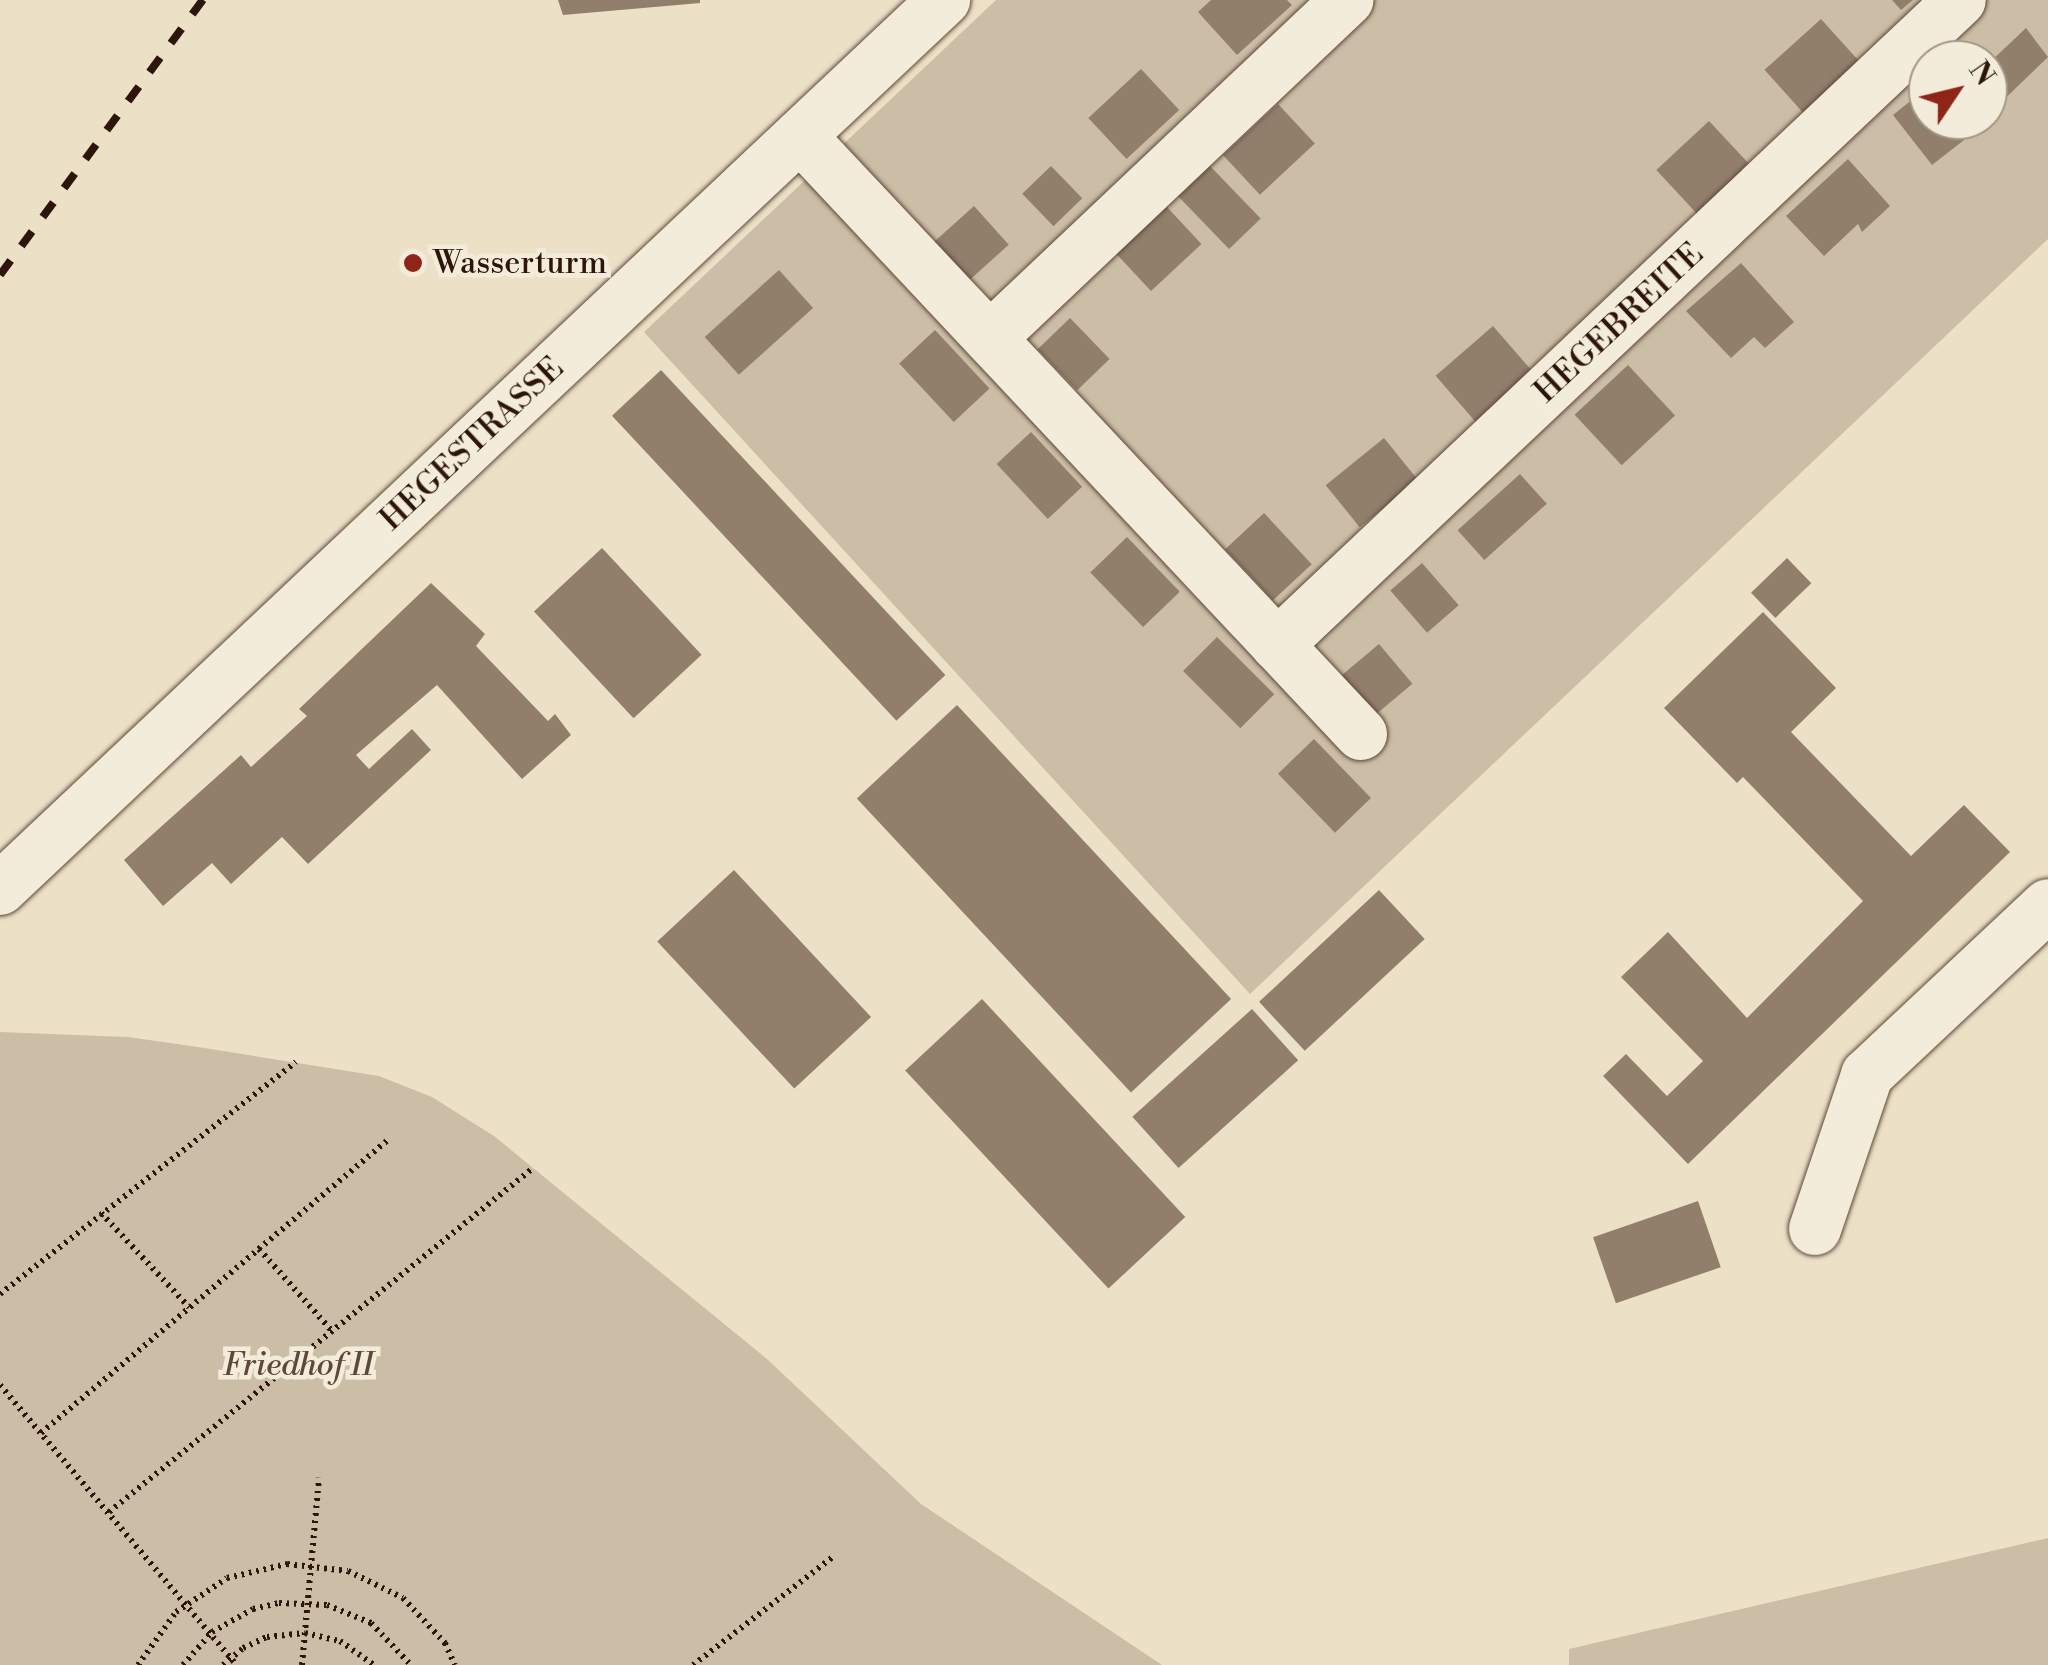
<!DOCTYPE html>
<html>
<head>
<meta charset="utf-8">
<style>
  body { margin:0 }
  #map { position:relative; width:2048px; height:1665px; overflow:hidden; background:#ece1c6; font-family:"Libre Bodoni",serif }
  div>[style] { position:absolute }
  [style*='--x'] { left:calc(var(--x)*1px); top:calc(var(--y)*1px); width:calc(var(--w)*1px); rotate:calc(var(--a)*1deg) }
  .green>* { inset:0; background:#ccbea6 }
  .building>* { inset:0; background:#917f6c; transform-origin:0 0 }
  .path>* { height:6px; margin-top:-3px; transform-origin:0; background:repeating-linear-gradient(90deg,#2e150b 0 2.5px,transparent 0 7.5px) }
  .roads { filter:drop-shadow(0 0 2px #5e483a) drop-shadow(0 0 2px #5e483a) }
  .minor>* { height:52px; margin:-26px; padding:0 26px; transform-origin:26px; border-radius:26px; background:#f3ecda }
  .rail>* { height:8px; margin-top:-4px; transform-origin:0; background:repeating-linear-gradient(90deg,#2e150b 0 18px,transparent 0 36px) }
  .dots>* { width:28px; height:28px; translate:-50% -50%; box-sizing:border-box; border:5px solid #f3ecda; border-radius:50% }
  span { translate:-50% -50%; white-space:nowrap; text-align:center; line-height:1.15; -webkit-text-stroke:9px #f3ecda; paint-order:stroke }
  .poi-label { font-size:32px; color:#2e150b }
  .left { translate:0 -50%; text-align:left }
  .street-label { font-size:32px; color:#2e150b }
  .park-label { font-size:32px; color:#5d483a; font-style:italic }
  .north { position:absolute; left:1908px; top:40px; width:100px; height:100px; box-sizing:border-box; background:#f3ecda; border:2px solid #a49687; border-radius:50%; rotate:55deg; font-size:28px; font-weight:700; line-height:40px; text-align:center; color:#2e150b }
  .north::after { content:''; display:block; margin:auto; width:35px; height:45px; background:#8f2418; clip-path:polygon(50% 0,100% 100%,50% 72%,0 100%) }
</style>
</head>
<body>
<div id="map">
  <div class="green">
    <div style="clip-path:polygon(evenodd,996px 0,2048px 0,2048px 239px,1250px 994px,644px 332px,996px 0,1928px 60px,1988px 60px,1988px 120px,1928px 120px,1928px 60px)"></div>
    <div style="clip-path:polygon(0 1032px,128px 1037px,198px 1047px,379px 1076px,432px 1097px,494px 1136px,767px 1359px,921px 1504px,1162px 1665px,0 1665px)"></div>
    <div style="clip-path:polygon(2048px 1538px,2048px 1665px,1569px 1665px,1569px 1649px)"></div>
  </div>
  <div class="building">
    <div style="clip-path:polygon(558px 0,700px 0,700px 3px,563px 15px)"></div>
    <div style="clip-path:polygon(1211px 0,1287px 0,1292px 5px,1237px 55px,1198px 12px)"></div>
    <div style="clip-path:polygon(1892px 0,1913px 0,1901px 10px)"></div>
    <div style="left:1821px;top:19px;width:62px;height:76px;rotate:48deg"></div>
    <div style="clip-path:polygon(2026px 28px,2048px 57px,1991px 112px,1988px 64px)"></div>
    <div style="left:1141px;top:69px;width:56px;height:72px;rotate:47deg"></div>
    <div style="clip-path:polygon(1924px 90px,1928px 120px,1948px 120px,1964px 140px,1932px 165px,1893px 115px)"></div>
    <div style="left:1278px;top:104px;width:54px;height:75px;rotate:47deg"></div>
    <div style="left:1709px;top:121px;width:62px;height:72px;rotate:47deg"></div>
    <div style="clip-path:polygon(1848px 159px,1890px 206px,1862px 232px,1858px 224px,1824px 256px,1786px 216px)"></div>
    <div style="left:1051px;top:166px;width:45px;height:40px;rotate:46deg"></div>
    <div style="left:1210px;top:166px;width:73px;height:44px;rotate:46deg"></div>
    <div style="left:974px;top:206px;width:52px;height:55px;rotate:48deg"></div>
    <div style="left:1166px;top:206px;width:52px;height:69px;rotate:47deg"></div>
    <div style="clip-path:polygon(1741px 263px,1794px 322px,1765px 348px,1754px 337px,1731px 358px,1686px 311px)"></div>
    <div style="left:779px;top:270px;width:51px;height:100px;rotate:48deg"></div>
    <div style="left:1070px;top:318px;width:57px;height:45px;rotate:46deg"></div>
    <div style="left:1493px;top:326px;width:62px;height:76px;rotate:49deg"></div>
    <div style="left:935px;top:330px;width:80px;height:49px;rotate:47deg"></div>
    <div style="left:1628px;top:365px;width:69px;height:73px;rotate:47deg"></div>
    <div style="left:661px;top:370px;width:417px;height:67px;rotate:47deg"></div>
    <div style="left:1031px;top:432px;width:75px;height:47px;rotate:47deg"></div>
    <div style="left:1384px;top:438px;width:54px;height:75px;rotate:51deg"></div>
    <div style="left:1520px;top:474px;width:40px;height:84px;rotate:48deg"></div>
    <div style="left:1264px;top:513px;width:70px;height:53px;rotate:47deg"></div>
    <div style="left:1127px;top:537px;width:76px;height:51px;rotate:46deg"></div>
    <div style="left:602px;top:548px;width:146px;height:93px;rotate:47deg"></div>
    <div style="left:1787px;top:558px;width:35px;height:50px;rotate:46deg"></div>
    <div style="left:1422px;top:563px;width:56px;height:42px;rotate:49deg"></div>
    <div style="clip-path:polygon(431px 583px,485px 634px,476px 646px,548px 721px,555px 714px,571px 735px,522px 779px,437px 685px,356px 755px,369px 769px,412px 729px,431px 750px,308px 864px,282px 837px,231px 884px,212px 863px,163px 906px,124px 860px,241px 755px,251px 767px,307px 716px,299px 709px)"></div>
    <div style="clip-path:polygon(1763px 612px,1836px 688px,1791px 732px,1911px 856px,1964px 805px,2010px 852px,1688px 1164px,1603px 1076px,1626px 1054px,1667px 1096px,1703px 1061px,1621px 977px,1668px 932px,1747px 1018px,1863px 901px,1743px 777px,1737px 783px,1664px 708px)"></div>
    <div style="left:1217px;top:637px;width:81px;height:48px;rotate:45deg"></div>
    <div style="left:1379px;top:644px;width:52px;height:51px;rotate:50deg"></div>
    <div style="left:957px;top:705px;width:402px;height:137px;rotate:47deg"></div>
    <div style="left:1314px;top:739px;width:82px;height:50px;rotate:46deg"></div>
    <div style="left:734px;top:870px;width:201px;height:105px;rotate:47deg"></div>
    <div style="left:1379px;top:890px;width:67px;height:164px;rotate:47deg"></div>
    <div style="left:982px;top:999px;width:298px;height:105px;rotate:47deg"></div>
    <div style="left:1252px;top:1009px;width:69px;height:161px;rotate:48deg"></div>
    <div style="left:1698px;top:1201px;width:70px;height:111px;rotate:71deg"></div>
  </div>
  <div class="path">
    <div style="--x:101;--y:1213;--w:129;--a:46.9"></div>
    <div style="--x:259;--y:1249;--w:110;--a:48.3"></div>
    <div style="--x:0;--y:1294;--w:376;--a:-38.1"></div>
    <div style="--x:0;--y:1385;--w:367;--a:49.8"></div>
    <div style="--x:41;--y:1433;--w:456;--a:-40.2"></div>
    <div style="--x:109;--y:1512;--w:546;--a:-39.05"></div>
    <div style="--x:138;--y:1665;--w:65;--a:-54.4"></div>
    <div style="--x:176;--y:1612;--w:61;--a:-33.7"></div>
    <div style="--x:227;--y:1578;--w:62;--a:-13.1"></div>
    <div style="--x:287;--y:1564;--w:61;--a:6.5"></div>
    <div style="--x:348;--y:1571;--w:61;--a:26.1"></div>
    <div style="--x:403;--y:1598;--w:62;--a:47"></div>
    <div style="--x:445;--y:1643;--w:24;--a:66"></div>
    <div style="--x:183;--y:1665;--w:44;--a:-48.7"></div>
    <div style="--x:212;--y:1632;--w:47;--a:-29.3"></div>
    <div style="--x:253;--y:1609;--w:27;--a:-13"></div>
    <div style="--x:279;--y:1603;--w:48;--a:2.4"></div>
    <div style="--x:327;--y:1605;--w:48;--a:22.2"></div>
    <div style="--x:371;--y:1623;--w:58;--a:46.4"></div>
    <div style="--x:223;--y:1665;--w:26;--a:-40"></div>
    <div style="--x:243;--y:1648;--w:26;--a:-25"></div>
    <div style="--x:267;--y:1637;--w:38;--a:-6"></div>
    <div style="--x:305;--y:1633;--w:36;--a:13"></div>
    <div style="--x:340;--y:1641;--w:42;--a:35.2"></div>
    <div style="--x:302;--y:1665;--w:188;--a:-84.8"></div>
    <div style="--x:693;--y:1665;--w:178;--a:-37.7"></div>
  </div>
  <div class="roads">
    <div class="minor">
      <div style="--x:800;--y:136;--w:820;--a:46.83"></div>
      <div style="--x:990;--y:338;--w:492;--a:-43.4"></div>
      <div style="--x:1277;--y:645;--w:939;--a:-43.36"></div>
      <div style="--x:0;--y:889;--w:1297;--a:-43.28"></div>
      <div style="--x:1815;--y:1229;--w:163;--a:-71.3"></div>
      <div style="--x:1867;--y:1075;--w:248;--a:-43.2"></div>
    </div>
  </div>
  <div class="rail">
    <div style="--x:0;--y:275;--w:342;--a:-53.6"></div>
  </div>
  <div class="dots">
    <div style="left:413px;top:263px;background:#8f2418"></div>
  </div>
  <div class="poi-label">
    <span class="left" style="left:433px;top:263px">Wasserturm</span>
  </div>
  <div class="street-label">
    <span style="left:1619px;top:323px;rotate:-43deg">HEGEBREITE</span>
    <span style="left:472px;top:444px;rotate:-43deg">HEGESTRASSE</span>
  </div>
  <div class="park-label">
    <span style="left:298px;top:1365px">Friedhof II</span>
  </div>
  <div class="north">N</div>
</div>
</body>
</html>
